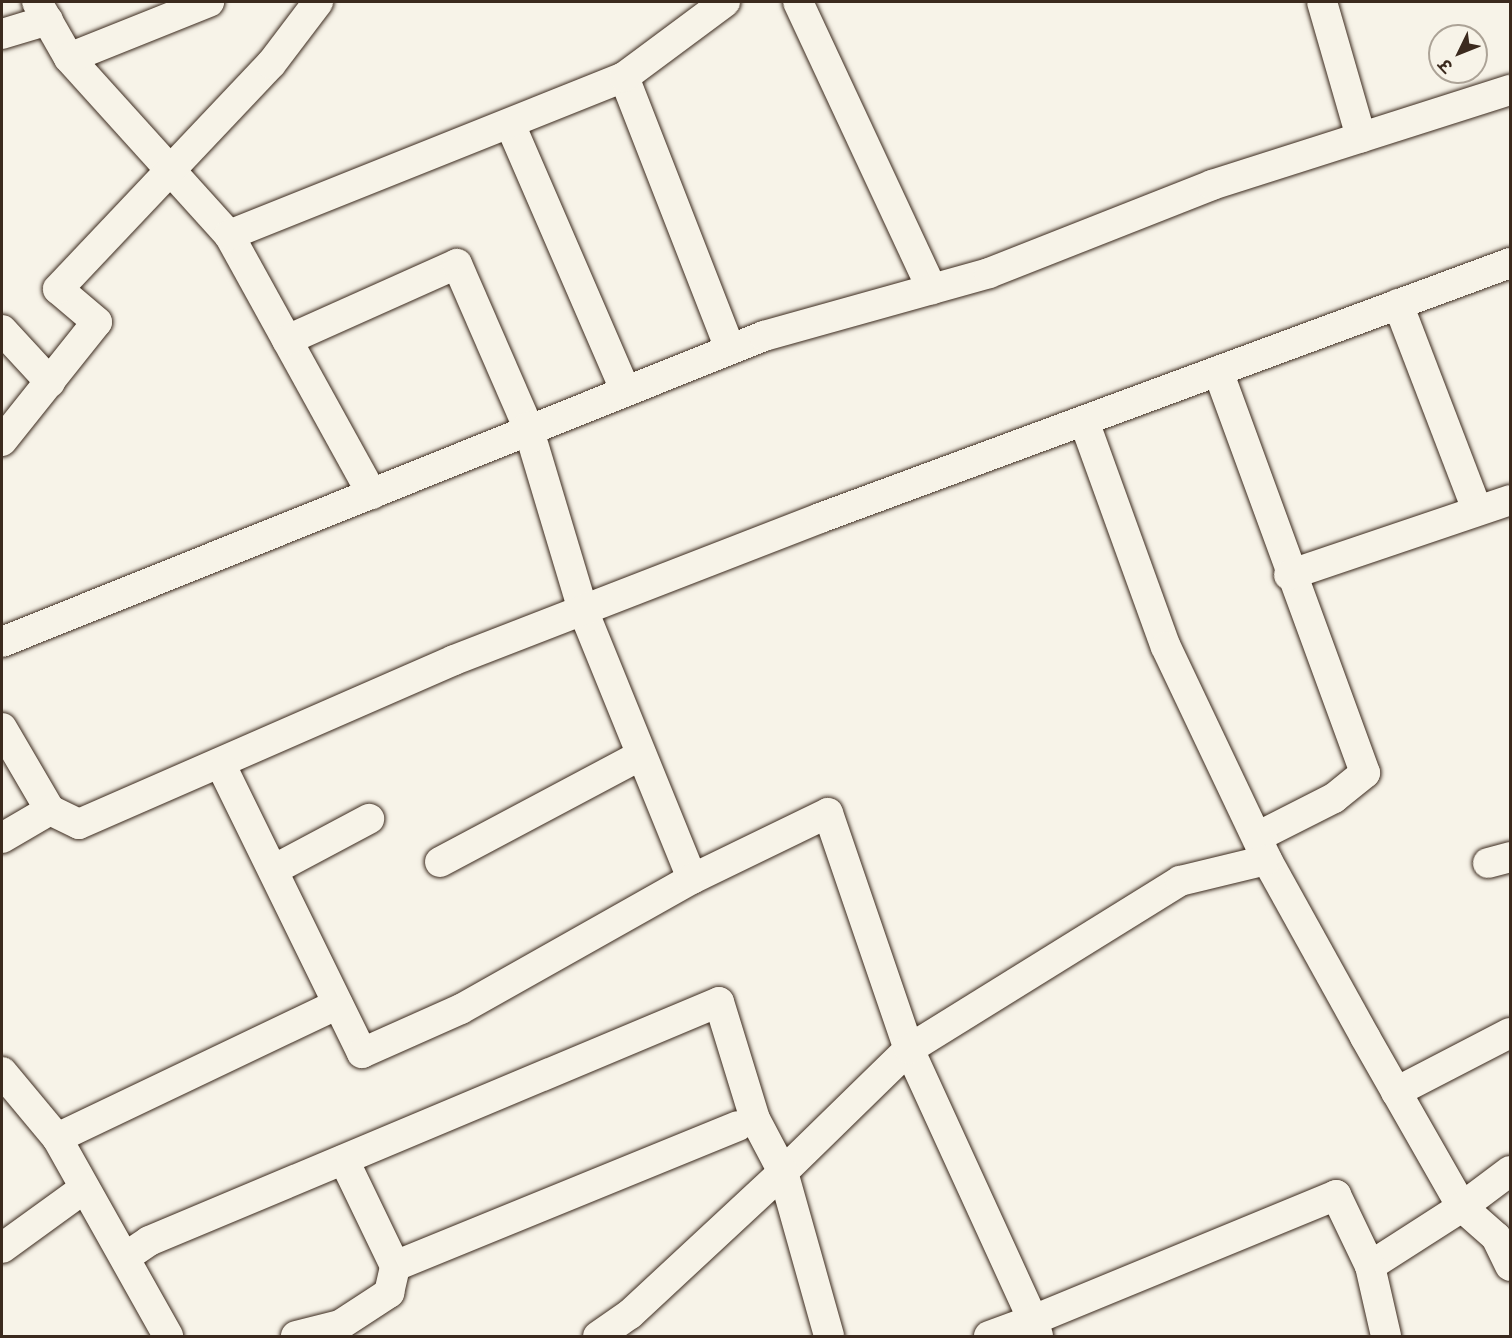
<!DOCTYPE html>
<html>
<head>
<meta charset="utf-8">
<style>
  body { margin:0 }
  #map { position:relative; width:1512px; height:1338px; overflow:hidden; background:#f7f3e8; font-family:Itim,"Playpen Sans Deva",sans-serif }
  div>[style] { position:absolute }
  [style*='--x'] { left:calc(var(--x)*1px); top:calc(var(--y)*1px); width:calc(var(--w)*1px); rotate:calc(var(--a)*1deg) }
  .roads { filter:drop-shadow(0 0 2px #3b2a1e) drop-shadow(0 0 2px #3b2a1e) }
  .minor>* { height:30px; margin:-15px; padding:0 15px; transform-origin:15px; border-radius:15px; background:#f7f3e8 }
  span { translate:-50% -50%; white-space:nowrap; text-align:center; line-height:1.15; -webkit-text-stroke:4.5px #f7f3e8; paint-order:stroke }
  .frame { position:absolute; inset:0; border:3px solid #3b2a1e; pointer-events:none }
  .north { position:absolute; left:1428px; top:24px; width:60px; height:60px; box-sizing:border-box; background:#f7f3e8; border:2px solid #aca397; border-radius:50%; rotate:227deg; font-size:16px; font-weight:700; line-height:24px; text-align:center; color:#3b2a1e }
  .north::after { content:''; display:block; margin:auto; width:21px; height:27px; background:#3b2a1e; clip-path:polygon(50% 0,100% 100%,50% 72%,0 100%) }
</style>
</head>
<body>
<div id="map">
  <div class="roads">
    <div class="minor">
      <div style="--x:37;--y:2;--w:64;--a:60.3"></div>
      <div style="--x:69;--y:58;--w:239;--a:47.9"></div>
      <div style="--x:229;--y:235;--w:296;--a:61.1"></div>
      <div style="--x:798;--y:2;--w:317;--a:65"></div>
      <div style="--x:1322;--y:2;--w:141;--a:73.9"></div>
      <div style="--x:2;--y:34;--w:48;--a:-16.9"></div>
      <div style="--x:69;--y:58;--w:151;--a:-21.8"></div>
      <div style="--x:624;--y:77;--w:292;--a:68.7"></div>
      <div style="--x:510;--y:124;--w:290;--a:66.6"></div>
      <div style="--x:229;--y:235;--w:425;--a:-21.8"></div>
      <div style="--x:624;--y:77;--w:126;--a:-36.6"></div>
      <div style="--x:1398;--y:304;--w:221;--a:69"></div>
      <div style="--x:2;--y:330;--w:71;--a:47.3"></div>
      <div style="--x:287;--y:340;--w:186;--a:-24.1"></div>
      <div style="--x:457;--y:264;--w:178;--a:66.5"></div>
      <div style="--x:528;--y:427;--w:191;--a:73.3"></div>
      <div style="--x:583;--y:610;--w:290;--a:67.9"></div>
      <div style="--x:1218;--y:371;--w:428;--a:69.9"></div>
      <div style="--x:1365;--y:773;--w:40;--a:141"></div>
      <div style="--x:1334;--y:798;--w:86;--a:153.1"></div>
      <div style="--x:1084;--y:421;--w:240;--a:70.1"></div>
      <div style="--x:1166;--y:647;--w:236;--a:64.6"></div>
      <div style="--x:1267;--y:860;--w:202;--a:61"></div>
      <div style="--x:1365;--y:1037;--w:196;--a:60.3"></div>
      <div style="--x:1462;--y:1207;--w:60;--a:-36.9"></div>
      <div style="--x:2;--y:441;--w:152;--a:-51.4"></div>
      <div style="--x:97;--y:322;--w:51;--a:-139.8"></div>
      <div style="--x:58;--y:289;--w:310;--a:-46.6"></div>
      <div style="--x:271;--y:64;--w:78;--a:-52.8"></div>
      <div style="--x:1289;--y:575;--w:233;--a:-18.7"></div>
      <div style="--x:2;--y:642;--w:821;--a:-21.88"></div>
      <div style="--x:764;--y:336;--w:234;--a:-15.6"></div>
      <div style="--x:989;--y:273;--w:240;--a:-21.5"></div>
      <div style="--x:1212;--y:185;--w:313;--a:-17.7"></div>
      <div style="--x:2;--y:728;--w:95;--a:59.7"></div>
      <div style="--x:50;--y:810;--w:32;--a:26"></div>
      <div style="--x:79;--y:824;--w:409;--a:-23.6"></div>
      <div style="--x:454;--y:660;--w:393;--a:-21.2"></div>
      <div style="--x:820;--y:518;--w:736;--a:-20.28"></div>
      <div style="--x:220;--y:763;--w:323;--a:63.9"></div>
      <div style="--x:362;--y:1053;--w:108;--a:-24"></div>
      <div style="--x:461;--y:1009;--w:265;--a:-29.4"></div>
      <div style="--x:692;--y:879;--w:151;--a:-25.9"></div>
      <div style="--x:828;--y:813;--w:250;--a:71.1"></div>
      <div style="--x:909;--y:1049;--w:176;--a:135.7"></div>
      <div style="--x:783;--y:1172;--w:170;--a:74.3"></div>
      <div style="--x:2;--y:838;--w:56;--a:-30.3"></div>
      <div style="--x:440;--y:862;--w:228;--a:-28"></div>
      <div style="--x:1488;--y:863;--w:23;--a:-15"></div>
      <div style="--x:273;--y:870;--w:109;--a:-28"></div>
      <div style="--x:2;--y:1072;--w:86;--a:50.2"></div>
      <div style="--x:57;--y:1138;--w:227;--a:60.7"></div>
      <div style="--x:1396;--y:1092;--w:128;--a:-27.4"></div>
      <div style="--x:57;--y:1138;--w:311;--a:-25.5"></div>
      <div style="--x:2;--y:1248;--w:102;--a:-35.9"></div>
      <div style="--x:127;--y:1256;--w:27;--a:-34"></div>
      <div style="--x:149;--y:1241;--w:618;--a:-22.75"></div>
      <div style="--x:719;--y:1002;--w:122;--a:72.9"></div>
      <div style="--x:755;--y:1119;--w:60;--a:62.2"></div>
      <div style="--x:783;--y:1172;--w:209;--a:137.1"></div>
      <div style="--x:630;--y:1314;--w:39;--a:145"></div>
      <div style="--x:395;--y:1266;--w:370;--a:-22.2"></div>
      <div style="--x:1370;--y:1266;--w:109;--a:-32.7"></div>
      <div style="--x:1462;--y:1207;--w:45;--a:41.4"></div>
      <div style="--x:1496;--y:1237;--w:32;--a:64"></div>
      <div style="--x:296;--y:1336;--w:45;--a:-14"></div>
      <div style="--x:340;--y:1325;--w:59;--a:-33.1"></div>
      <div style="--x:389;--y:1293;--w:28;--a:-77"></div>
      <div style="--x:395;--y:1266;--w:118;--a:-115.7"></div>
      <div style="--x:989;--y:1336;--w:47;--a:-20"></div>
      <div style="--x:1033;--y:1320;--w:298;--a:-114.6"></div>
      <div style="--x:909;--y:1049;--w:319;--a:-31.8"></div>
      <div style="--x:1180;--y:881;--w:89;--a:-13.6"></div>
      <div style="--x:1038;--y:1336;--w:17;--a:-107"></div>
      <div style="--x:1033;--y:1320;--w:328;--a:-22.4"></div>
      <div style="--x:1336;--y:1195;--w:79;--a:64.4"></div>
      <div style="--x:1370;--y:1266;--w:72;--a:77.1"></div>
    </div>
  </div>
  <div class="frame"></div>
  <div class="north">उ</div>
</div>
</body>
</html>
